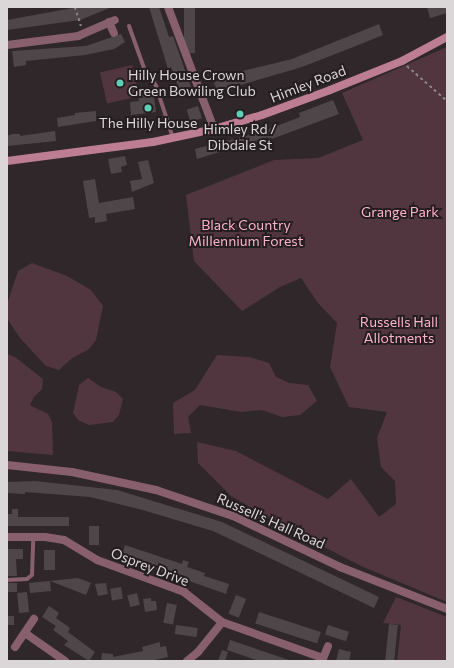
<!DOCTYPE html>
<html>
<head>
<meta charset="utf-8">
<style>
  body { margin:0 }
  #map { position:relative; width:454px; height:668px; overflow:hidden; background:#2f2729; font-family:Commissioner,sans-serif }
  div>[style] { position:absolute }
  [style*='--x'] { left:calc(var(--x)*1px); top:calc(var(--y)*1px); width:calc(var(--w)*1px); rotate:calc(var(--a)*1deg) }
  .green>* { inset:0; background:#52363f; transform-origin:0 0 }
  .building>* { inset:0; background:#4f4649; transform-origin:0 0 }
  .path>* { height:1.5px; margin-top:-0.75px; transform-origin:0; background:repeating-linear-gradient(90deg,#8a8485 0 3px,transparent 0 6px) }
  .service>* { height:4px; margin:-2px; padding:0 2px; transform-origin:2px; border-radius:2px; background:#88606d }
  .minor>* { height:8px; margin:-4px; padding:0 4px; transform-origin:4px; border-radius:4px; background:#88606d }
  .tertiary>* { height:8px; margin:-4px; padding:0 4px; transform-origin:4px; border-radius:4px; background:#88606d }
  .secondary>* { height:8px; margin:-4px; padding:0 4px; transform-origin:4px; border-radius:4px; background:#bd7e93 }
  .dots>* { width:11px; height:11px; translate:-50% -50%; box-sizing:border-box; border:2px solid #251e20; border-radius:50% }
  span { translate:-50% -50%; white-space:nowrap; text-align:center; line-height:1.15; -webkit-text-stroke:4px #251e20; paint-order:stroke }
  .poi-label { font-size:14px; color:#dbd6d7 }
  .left { translate:0 -50%; text-align:left }
  .street-label { font-size:14px; color:#dbd6d7 }
  .park-label { font-size:14px; color:#fdb2cb }
  .frame { position:absolute; inset:0; border:8px solid #dbd6d7; pointer-events:none }
</style>
</head>
<body>
<div id="map">
  <div class="green">
    <div style="clip-path:polygon(447px 47px,447px 602px,361px 566px,272px 520px,231px 496px,198px 463px,197px 442px,236px 451px,328px 499px,351px 479px,379px 517px,396px 504px,395px 481px,381px 467px,377px 438px,387px 412px,349px 407px,330px 367px,337px 323px,318px 303px,301px 278px,280px 287px,242px 311px,194px 261px,186px 195px,274px 160px,318px 158px,363px 140px,342px 93px)"></div>
    <div style="left:132px;top:65px;width:32px;height:33px;rotate:77deg"></div>
    <div style="clip-path:polygon(32px 263px,67px 276px,91px 290px,103px 306px,96px 340px,89px 349px,71px 359px,59px 370px,46px 366px,20px 338px,8px 320px,7px 304px,18px 271px)"></div>
    <div style="clip-path:polygon(7px 354px,15px 357px,43px 379px,42px 389px,34px 397px,30px 405px,48px 414px,52px 422px,53px 455px,7px 451px)"></div>
    <div style="clip-path:polygon(217px 355px,249px 357px,269px 363px,276px 377px,289px 383px,308px 385px,317px 401px,300px 415px,282px 417px,262px 410px,241px 412px,200px 405px,188px 417px,191px 433px,174px 434px,173px 403px,195px 390px)"></div>
    <div style="clip-path:polygon(88px 378px,101px 387px,116px 392px,123px 399px,119px 415px,113px 422px,89px 425px,78px 420px,73px 413px,79px 385px)"></div>
    <div style="clip-path:polygon(396px 597px,447px 617px,447px 661px,397px 661px,401px 625px,383px 623px)"></div>
  </div>
  <div class="building">
    <div style="clip-path:polygon(78px 7px,112px 7px,80px 20px,7px 30px,7px 20px)"></div>
    <div style="clip-path:polygon(149px 7px,159px 7px,169px 37px,173px 36px,192px 90px,181px 94px,171px 67px,168px 69px)"></div>
    <div style="left:184px;top:7px;width:11px;height:46px"></div>
    <div style="clip-path:polygon(427px 7px,447px 7px,447px 13px,430px 18px)"></div>
    <div style="clip-path:polygon(379px 24px,383px 35px,356px 46px,302px 67px,217px 92px,214px 82px,218px 81px,218px 77px,292px 59px)"></div>
    <div style="clip-path:polygon(121px 34px,125px 42px,114px 49px,85px 55px,26px 61px,26px 65px,14px 67px,12px 51px,86px 46px)"></div>
    <div style="clip-path:polygon(153px 90px,156px 112px,131px 115px,130px 102px,139px 101px,138px 91px)"></div>
    <div style="clip-path:polygon(333px 100px,339px 114px,269px 140px,268px 137px,197px 159px,195px 149px,261px 132px,300px 117px,299px 113px)"></div>
    <div style="left:198px;top:106px;width:13px;height:12px;rotate:72deg"></div>
    <div style="clip-path:polygon(96px 111px,96px 121px,58px 127px,57px 118px,75px 115px,75px 113px)"></div>
    <div style="clip-path:polygon(55px 131px,56px 141px,7px 146px,7px 136px,12px 134px,20px 134px,20px 136px)"></div>
    <div style="clip-path:polygon(125px 156px,127px 165px,121px 167px,122px 172px,111px 174px,108px 159px)"></div>
    <div style="clip-path:polygon(148px 160px,154px 183px,132px 192px,130px 181px,142px 179px,138px 162px)"></div>
    <div style="clip-path:polygon(95px 179px,99px 203px,133px 197px,135px 209px,106px 214px,107px 221px,95px 223px,95px 217px,89px 218px,83px 181px)"></div>
    <div style="clip-path:polygon(35px 481px,117px 490px,222px 522px,379px 597px,374px 608px,213px 531px,139px 509px,90px 497px,25px 492px,25px 494px,7px 493px,7px 482px)"></div>
    <div style="clip-path:polygon(12px 509px,18px 509px,18px 517px,69px 517px,69px 526px,7px 526px,7px 514px,12px 514px)"></div>
    <div style="left:89px;top:526px;width:10px;height:19px"></div>
    <div style="clip-path:polygon(125px 545px,182px 564px,183px 560px,189px 562px,187px 567px,205px 573px,204px 576px,229px 584px,226px 594px,121px 557px)"></div>
    <div style="clip-path:polygon(7px 549px,23px 549px,23px 559px,16px 559px,17px 576px,7px 576px)"></div>
    <div style="left:44px;top:550px;width:11px;height:20px"></div>
    <div style="clip-path:polygon(78px 578px,91px 583px,86px 595px,50px 581px,51px 591px,30px 593px,29px 583px)"></div>
    <div style="left:7px;top:583px;width:10px;height:9px"></div>
    <div style="clip-path:polygon(106px 583px,108px 594px,98px 596px,95px 584px)"></div>
    <div style="left:121px;top:587px;width:12px;height:11px;rotate:81deg"></div>
    <div style="left:27px;top:592px;width:20px;height:10px;rotate:84deg"></div>
    <div style="left:137px;top:593px;width:12px;height:10px;rotate:76deg"></div>
    <div style="left:236px;top:595px;width:11px;height:20px;rotate:22deg"></div>
    <div style="clip-path:polygon(151px 598px,151px 601px,156px 601px,157px 610px,145px 612px,143px 599px)"></div>
    <div style="left:167px;top:603px;width:10px;height:20px;rotate:11deg"></div>
    <div style="clip-path:polygon(49px 606px,59px 613px,56px 618px,70px 628px,68px 632px,95px 652px,89px 661px,64px 645px,68px 641px,53px 630px,56px 626px,42px 617px)"></div>
    <div style="left:259px;top:612px;width:65px;height:12px;rotate:18deg"></div>
    <div style="left:7px;top:616px;width:7px;height:9px"></div>
    <div style="left:389px;top:624px;width:9px;height:37px;rotate:6deg"></div>
    <div style="left:176px;top:625px;width:22px;height:9px;rotate:8deg"></div>
    <div style="left:328px;top:625px;width:22px;height:10px;rotate:18deg"></div>
    <div style="clip-path:polygon(230px 640px,289px 660px,288px 661px,259px 661px,227px 650px)"></div>
    <div style="clip-path:polygon(160px 642px,160px 647px,166px 646px,168px 657px,150px 661px,101px 661px,102px 653px,113px 654px,113px 657px,143px 651px,142px 647px)"></div>
    <div style="clip-path:polygon(339px 649px,351px 652px,349px 661px,336px 661px)"></div>
    <div style="clip-path:polygon(222px 650px,228px 652px,225px 661px,218px 661px)"></div>
  </div>
  <div class="path">
    <div style="--x:75;--y:7;--w:20;--a:72"></div>
    <div style="--x:407;--y:66;--w:53;--a:41.2"></div>
  </div>
  <div class="service">
    <div style="--x:129;--y:26;--w:45;--a:70.3"></div>
    <div style="--x:144;--y:68;--w:22;--a:56"></div>
    <div style="--x:156;--y:86;--w:55;--a:71.9"></div>
    <div style="--x:7;--y:580;--w:20;--a:-3"></div>
    <div style="--x:27;--y:579;--w:6;--a:-39"></div>
    <div style="--x:32;--y:575;--w:38;--a:-88"></div>
  </div>
  <div class="minor">
    <div style="--x:109;--y:22;--w:12;--a:66"></div>
    <div style="--x:7;--y:45;--w:72;--a:-7.2"></div>
    <div style="--x:78;--y:36;--w:40;--a:-23.4"></div>
    <div style="--x:7;--y:465;--w:65;--a:6.1"></div>
    <div style="--x:72;--y:472;--w:86;--a:12.1"></div>
    <div style="--x:156;--y:490;--w:81;--a:18.7"></div>
    <div style="--x:233;--y:516;--w:119;--a:25.5"></div>
    <div style="--x:340;--y:567;--w:115;--a:21.4"></div>
    <div style="--x:7;--y:537;--w:38;--a:0"></div>
    <div style="--x:45;--y:537;--w:19;--a:9"></div>
    <div style="--x:64;--y:540;--w:39;--a:31"></div>
    <div style="--x:97;--y:560;--w:93;--a:20.2"></div>
    <div style="--x:184;--y:592;--w:48;--a:38.3"></div>
    <div style="--x:222;--y:622;--w:107;--a:19.6"></div>
    <div style="--x:25;--y:633;--w:49;--a:35"></div>
    <div style="--x:15;--y:647;--w:34;--a:-56"></div>
    <div style="--x:187;--y:661;--w:14;--a:-39"></div>
    <div style="--x:198;--y:652;--w:38;--a:-51"></div>
    <div style="--x:322;--y:661;--w:16;--a:-68"></div>
  </div>
  <div class="tertiary">
    <div style="--x:168;--y:7;--w:130;--a:69.3"></div>
  </div>
  <div class="secondary">
    <div style="--x:7;--y:161;--w:147;--a:-7.4"></div>
    <div style="--x:153;--y:142;--w:62;--a:-12"></div>
    <div style="--x:214;--y:129;--w:50;--a:-16.3"></div>
    <div style="--x:262;--y:115;--w:72;--a:-20.2"></div>
    <div style="--x:330;--y:90;--w:78;--a:-21.9"></div>
    <div style="--x:402;--y:61;--w:51;--a:-28.1"></div>
  </div>
  <div class="dots">
    <div style="left:120px;top:83px;background:#5eceb7"></div>
    <div style="left:148px;top:108px;background:#5eceb7"></div>
    <div style="left:240px;top:114px;background:#5eceb7"></div>
  </div>
  <div class="poi-label">
    <span class="left" style="left:128px;top:83px">Hilly House Crown<br>Green Bowiling Club</span>
    <span style="left:148px;top:123px">The Hilly House</span>
    <span style="left:240px;top:137px">Himley Rd /<br>Dibdale St</span>
  </div>
  <div class="street-label">
    <span style="left:308px;top:84px;rotate:-21deg">Himley Road</span>
    <span style="left:271px;top:521px;rotate:24deg">Russell's Hall Road</span>
    <span style="left:150px;top:567px;rotate:21deg">Osprey Drive</span>
  </div>
  <div class="park-label">
    <span style="left:400px;top:212px">Grange Park</span>
    <span style="left:246px;top:233px">Black Country<br>Millennium Forest</span>
    <span style="left:399px;top:330px">Russells Hall<br>Allotments</span>
  </div>
  <div class="frame"></div>
</div>
</body>
</html>
